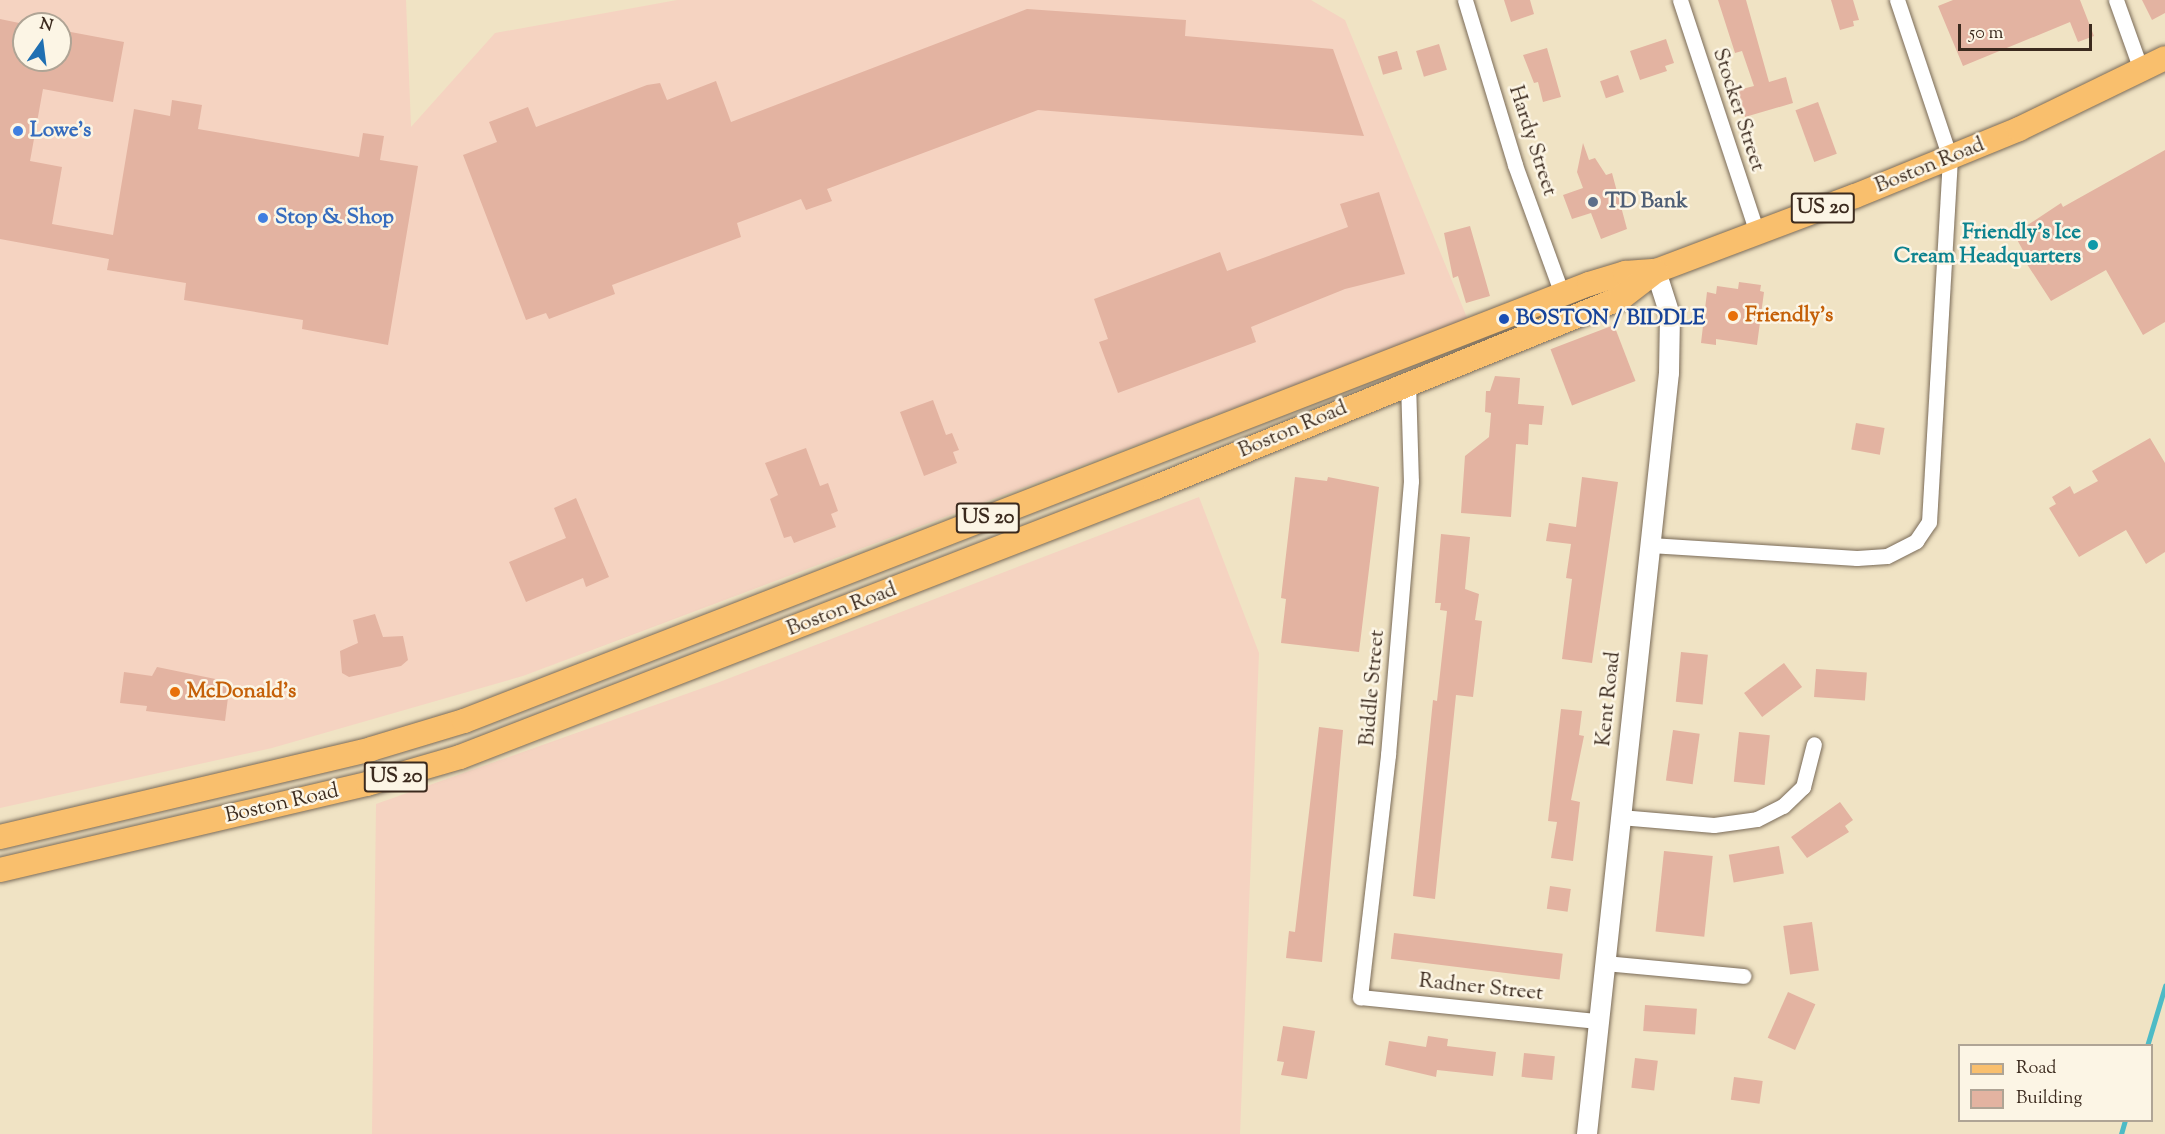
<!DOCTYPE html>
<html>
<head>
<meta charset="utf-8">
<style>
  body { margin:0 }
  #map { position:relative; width:2165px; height:1134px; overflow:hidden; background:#f0e3c4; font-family:"Sorts Mill Goudy",serif }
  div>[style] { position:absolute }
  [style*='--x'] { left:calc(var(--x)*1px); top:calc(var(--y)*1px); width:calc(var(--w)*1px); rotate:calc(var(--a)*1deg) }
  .built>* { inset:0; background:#f5d3c1 }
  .stream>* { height:5px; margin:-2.5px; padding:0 2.5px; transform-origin:2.5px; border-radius:2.5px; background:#4dbbc6 }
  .building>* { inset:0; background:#e3b3a1; transform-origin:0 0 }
  .roads { filter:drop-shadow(0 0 2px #7a6b58) drop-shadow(0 0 2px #7a6b58) }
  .minor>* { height:15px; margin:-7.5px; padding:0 7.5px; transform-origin:7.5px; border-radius:7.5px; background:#fff }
  .tertiary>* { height:20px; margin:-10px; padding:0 10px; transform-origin:10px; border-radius:10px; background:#fff }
  .primary>* { height:24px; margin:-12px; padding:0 12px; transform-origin:12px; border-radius:12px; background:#f9bf6d }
  .dots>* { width:16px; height:16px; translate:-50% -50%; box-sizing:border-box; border:3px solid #fcf5e5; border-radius:50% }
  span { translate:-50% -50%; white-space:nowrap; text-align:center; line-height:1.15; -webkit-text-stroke:5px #fcf5e5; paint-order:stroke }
  .shield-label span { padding:2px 4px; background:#fcf5e5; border:2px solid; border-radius:4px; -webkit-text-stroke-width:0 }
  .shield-label { font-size:20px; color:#3b2a1e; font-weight:700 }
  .street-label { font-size:21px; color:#3b2a1e }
  .shop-label { font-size:21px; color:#366cbe; font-weight:700 }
  .left { translate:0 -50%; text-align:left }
  .service-label { font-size:21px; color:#4e5e75; font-weight:700 }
  .culture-label { font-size:21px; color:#0d838f; font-weight:700 }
  .right { translate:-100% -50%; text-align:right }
  .food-label { font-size:21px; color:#c56008; font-weight:700 }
  .transit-label { font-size:21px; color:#164399; font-weight:700 }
  .legend { position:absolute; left:1958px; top:1044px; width:195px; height:78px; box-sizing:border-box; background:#fcf5e5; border:2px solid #afa495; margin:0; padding:8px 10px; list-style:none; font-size:18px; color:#3b2a1e }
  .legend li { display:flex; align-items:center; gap:12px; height:30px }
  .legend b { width:30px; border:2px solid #afa495 }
  .north { position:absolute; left:12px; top:12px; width:60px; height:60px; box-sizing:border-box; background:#fcf5e5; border:2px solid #afa495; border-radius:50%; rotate:14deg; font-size:16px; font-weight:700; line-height:24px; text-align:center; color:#3b2a1e }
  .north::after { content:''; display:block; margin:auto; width:21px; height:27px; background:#1f6fb2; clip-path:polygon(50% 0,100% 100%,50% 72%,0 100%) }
  .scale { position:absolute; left:1958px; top:24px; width:134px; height:27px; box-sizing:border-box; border:3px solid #3b2a1e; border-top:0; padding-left:8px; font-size:18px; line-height:21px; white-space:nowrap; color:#3b2a1e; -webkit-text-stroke:4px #fcf5e5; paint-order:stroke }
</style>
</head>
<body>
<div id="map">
  <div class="built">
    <div style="clip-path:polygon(evenodd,0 0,406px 0,411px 127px,495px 33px,677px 0,1311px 0,1345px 20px,1468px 320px,523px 676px,272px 748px,0 808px,0 0,24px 24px,60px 24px,60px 60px,24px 60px,24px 24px)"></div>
    <div style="clip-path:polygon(1199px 497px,1259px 653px,1240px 1134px,372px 1134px,376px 804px,717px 683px)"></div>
  </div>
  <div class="stream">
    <div style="--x:2147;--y:1046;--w:63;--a:-73.3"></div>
    <div style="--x:2121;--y:1134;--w:15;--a:-74"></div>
  </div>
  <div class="building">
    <div style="clip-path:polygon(1504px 0,1530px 0,1534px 14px,1511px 22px)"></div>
    <div style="clip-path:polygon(1718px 0,1746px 0,1769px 82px,1786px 77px,1793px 103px,1745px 117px,1738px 90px,1754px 86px,1742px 51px,1735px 53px)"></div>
    <div style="clip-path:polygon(1831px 0,1853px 0,1859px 20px,1853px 21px,1854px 26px,1840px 30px)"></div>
    <div style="clip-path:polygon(1953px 0,2080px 0,2094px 36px,2078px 42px,2070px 22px,1963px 66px,1938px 6px)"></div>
    <div style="clip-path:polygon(2142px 0,2165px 0,2165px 13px,2152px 20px)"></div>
    <div style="clip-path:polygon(1027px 9px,1186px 20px,1185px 36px,1333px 49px,1364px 136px,1038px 110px,827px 189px,832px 201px,806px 210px,801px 199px,737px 223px,741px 237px,612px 285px,615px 294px,549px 319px,546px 313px,526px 320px,463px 155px,497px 142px,489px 122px,528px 107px,536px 127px,647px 85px,660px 83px,667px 100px,716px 81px,731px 122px)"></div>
    <div style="clip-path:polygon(0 19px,24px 24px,24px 60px,60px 60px,60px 30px,124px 42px,113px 102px,43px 89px,30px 161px,62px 167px,52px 224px,113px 235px,134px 109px,170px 116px,172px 100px,202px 105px,198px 129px,359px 157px,363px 133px,384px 136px,380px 160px,418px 166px,388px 345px,302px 329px,303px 320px,184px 300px,186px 283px,107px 270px,109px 259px,0 239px)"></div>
    <div style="clip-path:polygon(1666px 39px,1674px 63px,1665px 66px,1667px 71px,1640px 80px,1630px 51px)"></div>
    <div style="left:1439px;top:44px;width:27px;height:24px;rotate:73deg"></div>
    <div style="clip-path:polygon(1547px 48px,1561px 97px,1543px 102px,1538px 82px,1534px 83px,1523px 55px)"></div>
    <div style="left:1397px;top:51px;width:19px;height:20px;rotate:74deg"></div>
    <div style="left:1618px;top:75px;width:18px;height:19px;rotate:71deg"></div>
    <div style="left:1818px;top:102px;width:55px;height:24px;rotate:70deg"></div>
    <div style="clip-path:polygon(1583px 143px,1589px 160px,1595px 158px,1606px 175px,1612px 173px,1627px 229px,1601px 239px,1591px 213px,1572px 219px,1563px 195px,1583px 188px,1577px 172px)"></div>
    <div style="clip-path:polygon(2165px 150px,2165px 322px,2143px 335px,2106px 270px,2051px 301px,2023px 258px,2026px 256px,2014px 234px,2061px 203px,2063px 207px)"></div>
    <div style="clip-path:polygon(1379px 192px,1405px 274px,1345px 289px,1251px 327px,1256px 342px,1118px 393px,1099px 342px,1108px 339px,1094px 299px,1220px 252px,1227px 271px,1348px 227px,1340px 204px)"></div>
    <div style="clip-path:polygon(1470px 226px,1490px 296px,1466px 303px,1458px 276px,1453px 278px,1444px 233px)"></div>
    <div style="clip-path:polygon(1739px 282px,1761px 285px,1760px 291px,1764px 292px,1757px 345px,1716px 339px,1716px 345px,1701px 343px,1707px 292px,1716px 294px,1717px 286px,1738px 289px)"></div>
    <div style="left:1614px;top:325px;width:60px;height:68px;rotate:69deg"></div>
    <div style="clip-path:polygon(1495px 376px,1520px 378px,1518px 404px,1544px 406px,1542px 425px,1529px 424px,1528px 445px,1516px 444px,1511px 517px,1461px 513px,1465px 456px,1489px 437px,1491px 413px,1485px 412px,1486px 391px,1490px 391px)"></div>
    <div style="clip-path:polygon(933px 400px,946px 435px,952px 433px,959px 450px,953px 452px,957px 463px,924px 476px,900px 412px)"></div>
    <div style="left:1856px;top:423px;width:29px;height:27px;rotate:10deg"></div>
    <div style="clip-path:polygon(2150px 438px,2165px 463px,2165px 552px,2146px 564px,2126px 530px,2079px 557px,2049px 508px,2056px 504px,2052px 497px,2070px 486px,2074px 494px,2098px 481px,2092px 471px)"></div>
    <div style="clip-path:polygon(806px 448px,820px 486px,828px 483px,838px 511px,831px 514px,836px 527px,794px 543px,791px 536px,784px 538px,770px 499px,778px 495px,765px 463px)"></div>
    <div style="clip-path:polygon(1295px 477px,1327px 481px,1328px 477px,1379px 487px,1359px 652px,1281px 643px,1286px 599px,1281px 598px)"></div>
    <div style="clip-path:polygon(1582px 477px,1618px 482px,1592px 663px,1562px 659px,1572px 579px,1566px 578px,1571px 544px,1546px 541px,1549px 523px,1576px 527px)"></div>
    <div style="clip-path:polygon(576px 498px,609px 577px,586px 587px,583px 578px,526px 602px,509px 562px,566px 538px,554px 508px)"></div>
    <div style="clip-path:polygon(1441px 534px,1470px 537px,1465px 589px,1479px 594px,1475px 620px,1482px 621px,1473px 697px,1456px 695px,1435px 899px,1413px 896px,1433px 700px,1437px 701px,1447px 611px,1440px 610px,1441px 603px,1435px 603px)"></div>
    <div style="clip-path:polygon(375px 614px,383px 637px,403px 636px,408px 660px,401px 666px,349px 677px,342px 673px,340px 651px,358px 643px,353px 620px)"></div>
    <div style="left:1681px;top:652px;width:27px;height:50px;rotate:6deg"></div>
    <div style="left:1784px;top:663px;width:30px;height:50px;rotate:53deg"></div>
    <div style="clip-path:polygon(157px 667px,230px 682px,225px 721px,146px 711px,147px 706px,120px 703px,124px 672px,152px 676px)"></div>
    <div style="left:1816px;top:669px;width:51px;height:28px;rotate:4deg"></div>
    <div style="clip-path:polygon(1561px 709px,1582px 711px,1579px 735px,1584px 736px,1571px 800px,1580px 802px,1573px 861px,1551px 858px,1557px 822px,1548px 821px)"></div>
    <div style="clip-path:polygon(1319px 727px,1343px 730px,1322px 962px,1286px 958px,1289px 931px,1295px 932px)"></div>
    <div style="left:1673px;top:730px;width:27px;height:51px;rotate:8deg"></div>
    <div style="left:1739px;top:732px;width:31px;height:50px;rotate:6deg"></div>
    <div style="clip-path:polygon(1840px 802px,1853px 820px,1845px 826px,1849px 832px,1807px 858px,1791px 837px)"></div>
    <div style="left:1779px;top:846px;width:28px;height:51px;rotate:80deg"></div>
    <div style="left:1664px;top:851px;width:49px;height:81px;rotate:6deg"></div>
    <div style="left:1550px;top:886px;width:21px;height:23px;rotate:8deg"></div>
    <div style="left:1812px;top:922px;width:49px;height:29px;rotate:82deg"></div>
    <div style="left:1394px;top:933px;width:170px;height:26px;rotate:7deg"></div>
    <div style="left:1788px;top:992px;width:30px;height:50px;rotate:24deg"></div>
    <div style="left:1645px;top:1005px;width:52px;height:26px;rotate:4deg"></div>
    <div style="clip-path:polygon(1283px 1026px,1315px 1031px,1307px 1079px,1281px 1075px,1284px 1062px,1277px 1061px)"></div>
    <div style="clip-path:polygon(1428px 1036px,1448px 1039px,1447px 1046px,1496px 1052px,1493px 1076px,1437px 1070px,1436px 1077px,1385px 1065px,1389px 1041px,1426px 1047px)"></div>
    <div style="left:1524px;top:1053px;width:31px;height:24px;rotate:6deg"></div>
    <div style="left:1635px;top:1058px;width:23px;height:30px;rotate:7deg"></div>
    <div style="left:1734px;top:1077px;width:29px;height:23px;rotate:8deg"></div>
  </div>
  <div class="roads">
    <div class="minor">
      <div style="--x:1465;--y:0;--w:172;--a:73.1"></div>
      <div style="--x:1515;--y:165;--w:137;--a:70"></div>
      <div style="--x:1680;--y:0;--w:245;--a:71.7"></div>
      <div style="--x:2116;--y:0;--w:74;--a:70.3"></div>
      <div style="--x:1408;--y:382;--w:99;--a:88.3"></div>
      <div style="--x:1411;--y:481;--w:275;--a:94.8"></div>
      <div style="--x:1388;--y:755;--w:244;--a:96.6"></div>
      <div style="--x:1360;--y:997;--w:239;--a:5.8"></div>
      <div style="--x:1650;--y:545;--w:207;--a:3.6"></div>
      <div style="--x:1857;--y:558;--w:30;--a:-4"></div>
      <div style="--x:1887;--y:556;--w:33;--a:-27"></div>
      <div style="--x:1916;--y:541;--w:23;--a:-56"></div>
      <div style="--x:1929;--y:522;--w:365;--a:-86.7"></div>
      <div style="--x:1950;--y:158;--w:167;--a:-108.5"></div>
      <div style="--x:1620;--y:817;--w:94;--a:4.9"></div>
      <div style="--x:1714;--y:825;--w:43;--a:-7.9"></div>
      <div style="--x:1757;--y:819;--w:29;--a:-27"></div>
      <div style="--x:1783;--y:806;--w:28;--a:-44"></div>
      <div style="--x:1803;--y:787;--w:44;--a:-75.7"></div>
      <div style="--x:1604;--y:963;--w:140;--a:5.3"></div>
    </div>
    <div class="tertiary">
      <div style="--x:1587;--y:1134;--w:765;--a:-83.85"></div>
      <div style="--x:1669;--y:373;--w:58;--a:-89"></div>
      <div style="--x:1670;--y:315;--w:46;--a:-107.7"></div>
    </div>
    <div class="primary">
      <div style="--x:0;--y:837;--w:381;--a:-13.3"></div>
      <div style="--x:371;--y:749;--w:97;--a:-16.8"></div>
      <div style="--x:464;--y:721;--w:1207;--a:-21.23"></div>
      <div style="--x:1589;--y:284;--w:38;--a:-17"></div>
      <div style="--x:1625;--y:273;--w:31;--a:-4"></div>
      <div style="--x:1656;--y:271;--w:213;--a:-20.7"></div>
      <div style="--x:1855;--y:196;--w:177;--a:-22.2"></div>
      <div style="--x:2019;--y:129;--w:162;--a:-25.9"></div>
      <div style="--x:0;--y:870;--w:377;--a:-13.2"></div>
      <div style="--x:367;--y:784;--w:97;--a:-16.2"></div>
      <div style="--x:460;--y:757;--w:747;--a:-21.2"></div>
      <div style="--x:1156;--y:487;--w:502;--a:-22.12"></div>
      <div style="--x:1621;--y:298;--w:44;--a:-37.6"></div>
    </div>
  </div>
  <div class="dots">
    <div style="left:18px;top:131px;background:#3f7fe0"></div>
    <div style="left:1593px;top:202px;background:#5c6f8a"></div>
    <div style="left:263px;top:218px;background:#3f7fe0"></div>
    <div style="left:2093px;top:245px;background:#0f9aa8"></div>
    <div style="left:1733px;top:316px;background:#e8710a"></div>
    <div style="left:1504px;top:319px;background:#1a4fb4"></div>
    <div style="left:175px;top:692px;background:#e8710a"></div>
  </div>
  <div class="shield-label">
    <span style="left:1823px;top:208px">US 20</span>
    <span style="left:988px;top:518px">US 20</span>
    <span style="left:396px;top:777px">US 20</span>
  </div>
  <div class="street-label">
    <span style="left:1738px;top:110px;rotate:72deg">Stocker Street</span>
    <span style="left:1532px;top:141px;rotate:72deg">Hardy Street</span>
    <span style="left:1930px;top:166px;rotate:-22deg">Boston Road</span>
    <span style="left:1293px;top:430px;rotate:-23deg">Boston Road</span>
    <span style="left:842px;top:610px;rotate:-21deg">Boston Road</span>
    <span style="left:1373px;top:688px;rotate:-85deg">Biddle Street</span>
    <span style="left:1609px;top:699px;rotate:-84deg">Kent Road</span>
    <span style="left:282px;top:804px;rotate:-13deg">Boston Road</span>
    <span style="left:1481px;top:988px;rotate:6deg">Radner Street</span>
  </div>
  <div class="shop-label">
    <span class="left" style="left:30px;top:131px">Lowe's</span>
    <span class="left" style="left:275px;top:218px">Stop &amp; Shop</span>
  </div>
  <div class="service-label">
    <span class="left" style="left:1605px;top:202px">TD Bank</span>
  </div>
  <div class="culture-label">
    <span class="right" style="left:2081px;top:245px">Friendly's Ice<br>Cream Headquarters</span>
  </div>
  <div class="food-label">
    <span class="left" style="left:1745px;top:316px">Friendly's</span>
    <span class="left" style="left:187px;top:692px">McDonald's</span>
  </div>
  <div class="transit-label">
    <span class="left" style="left:1516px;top:319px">BOSTON / BIDDLE</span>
  </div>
  <ul class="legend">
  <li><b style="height:8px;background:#f9bf6d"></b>Road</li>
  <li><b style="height:16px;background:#e3b3a1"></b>Building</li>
  </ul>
  <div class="north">N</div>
  <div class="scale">50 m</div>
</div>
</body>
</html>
